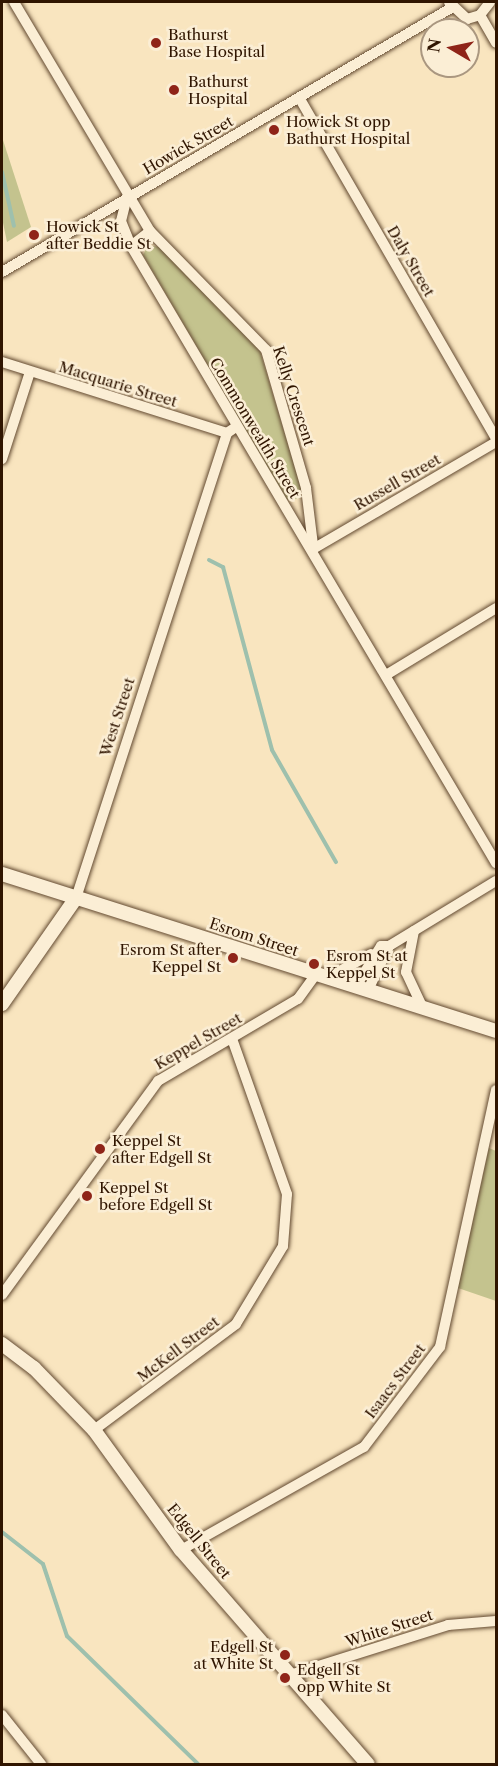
<!DOCTYPE html>
<html>
<head>
<meta charset="utf-8">
<style>
  body { margin:0 }
  #map { position:relative; width:498px; height:1766px; overflow:hidden; background:#f9e5bf; font-family:"Libre Caslon Text",serif }
  div>[style] { position:absolute }
  [style*='--x'] { left:calc(var(--x)*1px); top:calc(var(--y)*1px); width:calc(var(--w)*1px); rotate:calc(var(--a)*1deg) }
  .green>* { inset:0; background:#c4c38e }
  .stream>* { height:4px; margin:-2px; padding:0 2px; transform-origin:2px; border-radius:2px; background:#9ec0ad }
  .roads { filter:drop-shadow(0 0 2px #624930) drop-shadow(0 0 2px #624930) }
  .minor>* { height:10px; margin:-5px; padding:0 5px; transform-origin:5px; border-radius:5px; background:#fbeed5 }
  .tertiary>* { height:14px; margin:-7px; padding:0 7px; transform-origin:7px; border-radius:7px; background:#fbeed5 }
  .dots>* { width:16px; height:16px; translate:-50% -50%; box-sizing:border-box; border:3px solid #fbeed5; border-radius:50% }
  span { translate:-50% -50%; white-space:nowrap; text-align:center; line-height:1.15; -webkit-text-stroke:5px #fbeed5; paint-order:stroke }
  .poi-label { font-size:15px; color:#301500 }
  .left { translate:0 -50%; text-align:left }
  .right { translate:-100% -50%; text-align:right }
  .street-label { font-size:15px; color:#301500 }
  .frame { position:absolute; inset:0; border:3px solid #301500; pointer-events:none }
  .north { position:absolute; left:420px; top:18px; width:60px; height:60px; box-sizing:border-box; background:#fbeed5; border:2px solid #aa9780; border-radius:50%; rotate:279deg; font-size:16px; font-weight:700; line-height:24px; text-align:center; color:#301500 }
  .north::after { content:''; display:block; margin:auto; width:21px; height:27px; background:#8f2418; clip-path:polygon(50% 0,100% 100%,50% 72%,0 100%) }
</style>
</head>
<body>
<div id="map">
  <div class="green">
    <div style="clip-path:polygon(2px 137px,31px 227px,7px 242px,2px 218px)"></div>
    <div style="clip-path:polygon(148px 245px,159px 247px,260px 351px,301px 489px,297px 499px,287px 500px,143px 255px)"></div>
    <div style="clip-path:polygon(489px 1148px,496px 1151px,496px 1301px,458px 1288px)"></div>
  </div>
  <div class="stream">
    <div style="--x:2;--y:172;--w:55;--a:77.5"></div>
    <div style="--x:209;--y:560;--w:16;--a:27"></div>
    <div style="--x:223;--y:567;--w:189;--a:75"></div>
    <div style="--x:272;--y:750;--w:129;--a:60.3"></div>
    <div style="--x:2;--y:1532;--w:52;--a:38"></div>
    <div style="--x:43;--y:1564;--w:76;--a:71.6"></div>
    <div style="--x:67;--y:1636;--w:183;--a:44.3"></div>
  </div>
  <div class="roads">
    <div class="minor">
      <div style="--x:14;--y:2;--w:266;--a:59.3"></div>
      <div style="--x:150;--y:231;--w:166;--a:45.7"></div>
      <div style="--x:266;--y:350;--w:144;--a:73.8"></div>
      <div style="--x:306;--y:488;--w:57;--a:83"></div>
      <div style="--x:449;--y:2;--w:25;--a:43"></div>
      <div style="--x:467;--y:19;--w:14;--a:-17"></div>
      <div style="--x:480;--y:15;--w:16;--a:-52"></div>
      <div style="--x:480;--y:15;--w:32;--a:60"></div>
      <div style="--x:300;--y:99;--w:392;--a:60"></div>
      <div style="--x:127;--y:197;--w:25;--a:104"></div>
      <div style="--x:121;--y:221;--w:27;--a:68"></div>
      <div style="--x:131;--y:246;--w:717;--a:59.39"></div>
      <div style="--x:131;--y:246;--w:24;--a:-38"></div>
      <div style="--x:2;--y:272;--w:521;--a:-30.45"></div>
      <div style="--x:2;--y:362;--w:236;--a:17.5"></div>
      <div style="--x:2;--y:459;--w:91;--a:-72.2"></div>
      <div style="--x:313;--y:549;--w:212;--a:-30.3"></div>
      <div style="--x:386;--y:675;--w:129;--a:-31.3"></div>
      <div style="--x:76;--y:898;--w:489;--a:-72"></div>
      <div style="--x:227;--y:433;--w:11;--a:-34"></div>
      <div style="--x:414;--y:931;--w:42;--a:101"></div>
      <div style="--x:406;--y:972;--w:38;--a:65"></div>
      <div style="--x:327;--y:978;--w:50;--a:-28.6"></div>
      <div style="--x:356;--y:986;--w:47;--a:-58"></div>
      <div style="--x:381;--y:946;--w:8;--a:0"></div>
      <div style="--x:389;--y:946;--w:125;--a:-31.3"></div>
      <div style="--x:368;--y:990;--w:49;--a:-64.5"></div>
      <div style="--x:2;--y:1295;--w:265;--a:-53.9"></div>
      <div style="--x:158;--y:1081;--w:162;--a:-30.4"></div>
      <div style="--x:298;--y:999;--w:31;--a:-54"></div>
      <div style="--x:94;--y:1430;--w:177;--a:-36.7"></div>
      <div style="--x:236;--y:1324;--w:91;--a:-58.9"></div>
      <div style="--x:283;--y:1246;--w:52;--a:-85.6"></div>
      <div style="--x:287;--y:1194;--w:164;--a:-109.5"></div>
      <div style="--x:181;--y:1550;--w:210;--a:-29.4"></div>
      <div style="--x:364;--y:1447;--w:126;--a:-52.8"></div>
      <div style="--x:440;--y:1347;--w:263;--a:-77.7"></div>
      <div style="--x:293;--y:1674;--w:163;--a:-17.5"></div>
      <div style="--x:448;--y:1625;--w:48;--a:-4.8"></div>
      <div style="--x:2;--y:1715;--w:63;--a:51.5"></div>
    </div>
    <div class="tertiary">
      <div style="--x:2;--y:874;--w:518;--a:17.63"></div>
      <div style="--x:2;--y:1004;--w:129;--a:-55.1"></div>
      <div style="--x:2;--y:1344;--w:40;--a:37"></div>
      <div style="--x:34;--y:1368;--w:86;--a:45.9"></div>
      <div style="--x:94;--y:1430;--w:148;--a:54.1"></div>
      <div style="--x:181;--y:1550;--w:284;--a:48.9"></div>
    </div>
  </div>
  <div class="dots">
    <div style="left:156px;top:43px;background:#8f2418"></div>
    <div style="left:174px;top:90px;background:#8f2418"></div>
    <div style="left:274px;top:130px;background:#8f2418"></div>
    <div style="left:34px;top:235px;background:#8f2418"></div>
    <div style="left:233px;top:958px;background:#8f2418"></div>
    <div style="left:314px;top:964px;background:#8f2418"></div>
    <div style="left:100px;top:1149px;background:#8f2418"></div>
    <div style="left:87px;top:1196px;background:#8f2418"></div>
    <div style="left:285px;top:1655px;background:#8f2418"></div>
    <div style="left:285px;top:1678px;background:#8f2418"></div>
  </div>
  <div class="poi-label">
    <span class="left" style="left:168px;top:43px">Bathurst<br>Base Hospital</span>
    <span class="left" style="left:188px;top:90px">Bathurst<br>Hospital</span>
    <span class="left" style="left:286px;top:130px">Howick St opp<br>Bathurst Hospital</span>
    <span class="left" style="left:46px;top:235px">Howick St<br>after Beddie St</span>
    <span class="right" style="left:221px;top:958px">Esrom St after<br>Keppel St</span>
    <span class="left" style="left:326px;top:964px">Esrom St at<br>Keppel St</span>
    <span class="left" style="left:112px;top:1149px">Keppel St<br>after Edgell St</span>
    <span class="left" style="left:99px;top:1196px">Keppel St<br>before Edgell St</span>
    <span class="right" style="left:273px;top:1655px">Edgell St<br>at White St</span>
    <span class="left" style="left:297px;top:1678px">Edgell St<br>opp White St</span>
  </div>
  <div class="street-label">
    <span style="left:188px;top:145px;rotate:-30deg">Howick Street</span>
    <span style="left:411px;top:261px;rotate:60deg">Daly Street</span>
    <span style="left:118px;top:384px;rotate:17deg">Macquarie Street</span>
    <span style="left:294px;top:396px;rotate:72deg">Kelly Crescent</span>
    <span style="left:255px;top:428px;rotate:59deg">Commonwealth Street</span>
    <span style="left:397px;top:482px;rotate:-30deg">Russell Street</span>
    <span style="left:117px;top:717px;rotate:-72deg">West Street</span>
    <span style="left:254px;top:937px;rotate:18deg">Esrom Street</span>
    <span style="left:198px;top:1041px;rotate:-30deg">Keppel Street</span>
    <span style="left:178px;top:1349px;rotate:-37deg">McKell Street</span>
    <span style="left:395px;top:1381px;rotate:-53deg">Isaacs Street</span>
    <span style="left:199px;top:1541px;rotate:51deg">Edgell Street</span>
    <span style="left:389px;top:1628px;rotate:-18deg">White Street</span>
  </div>
  <div class="frame"></div>
  <div class="north">N</div>
</div>
</body>
</html>
